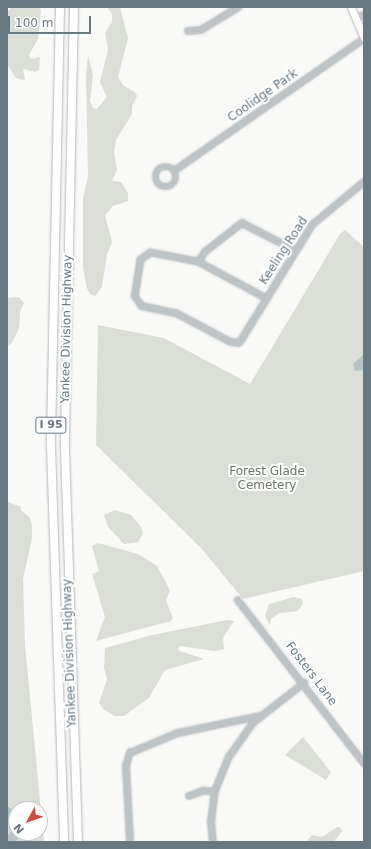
<!DOCTYPE html>
<html>
<head>
<meta charset="utf-8">
<style>
  body { margin:0 }
  #map { position:relative; width:371px; height:849px; overflow:hidden; background:#f9f9f7; font-family:"DejaVu Sans",sans-serif }
  div>[style] { position:absolute }
  [style*='--x'] { left:calc(var(--x)*1px); top:calc(var(--y)*1px); width:calc(var(--w)*1px); rotate:calc(var(--a)*1deg) }
  .green>* { inset:0; background:#daded7 }
  .water>* { inset:0; background:#b6c4c6 }
  .river>* { height:10px; margin:-5px; padding:0 5px; transform-origin:5px; border-radius:5px; background:#b6c4c6 }
  .roads { filter:drop-shadow(0 0 1px #b2b8bb) drop-shadow(0 0 1px #b2b8bb) }
  .minor>* { height:5.5px; margin:-2.75px; padding:0 2.75px; transform-origin:2.75px; border-radius:2.75px; background:#bec4c6 }
  .minor>.ring { margin:-2.75px; padding:0; box-sizing:content-box; background:none; border:5.5px solid #bec4c6; border-radius:50% }
  .major>* { height:7px; margin:-3.5px; padding:0 3.5px; transform-origin:3.5px; border-radius:3.5px; background:#fff }
  .highway>* { height:8px; margin:-4px; padding:0 4px; transform-origin:4px; border-radius:4px; background:#fff }
  span { translate:-50% -50%; white-space:nowrap; text-align:center; line-height:1.15; -webkit-text-stroke:4px #fff; paint-order:stroke }
  .shield-label span { padding:1px 3px; background:#fff; border:1px solid; border-radius:3px; -webkit-text-stroke-width:0 }
  .shield-label { font-size:11px; color:#667880; font-weight:700 }
  .street-label { font-size:12px; color:#667880 }
  .park-label { font-size:12px; color:#6b7865 }
  .frame { position:absolute; inset:0; border:8px solid #667880; pointer-events:none }
  .north { position:absolute; left:8px; top:801px; width:40px; height:40px; box-sizing:border-box; background:#fff; border:1px solid #c2c9cc; border-radius:50%; rotate:230deg; font-size:11px; font-weight:700; line-height:16px; text-align:center; color:#667880 }
  .north::after { content:''; display:block; margin:auto; width:14px; height:18px; background:#d54b3b; clip-path:polygon(50% 0,100% 100%,50% 72%,0 100%) }
  .scale { position:absolute; left:8px; top:16px; width:83px; height:18px; box-sizing:border-box; border:2px solid #667880; border-top:0; padding-left:5px; font-size:12px; line-height:14px; white-space:nowrap; color:#667880; -webkit-text-stroke:3px #fff; paint-order:stroke }
</style>
</head>
<body>
<div id="map">
  <div class="green">
    <div style="clip-path:polygon(12px 7px,40px 7px,41px 12px,38px 39px,29px 55px,30px 59px,40px 57px,39px 70px,35px 72px,23px 69px,25px 79px,22px 80px,16px 78px,7px 64px,7px 12px)"></div>
    <div style="clip-path:polygon(107px 7px,120px 7px,128px 38px,118px 77px,123px 85px,135px 92px,137px 96px,132px 106px,132px 114px,116px 140px,114px 152px,117px 170px,112px 181px,121px 182px,128px 193px,128px 201px,113px 206px,105px 215px,112px 242px,107px 254px,102px 287px,95px 296px,90px 294px,87px 288px,83px 268px,83px 199px,88px 176px,86px 74px,88px 56px,93px 75px,90px 101px,93px 108px,97px 109px,107px 97px,100px 82px,108px 50px,105px 33px,112px 22px,112px 14px)"></div>
    <div style="clip-path:polygon(345px 230px,364px 247px,364px 571px,243px 599px,201px 548px,96px 445px,98px 325px,164px 338px,250px 384px,340px 234px)"></div>
    <div style="clip-path:polygon(19px 297px,24px 303px,20px 312px,19px 328px,12px 343px,7px 346px,7px 298px)"></div>
    <div style="clip-path:polygon(evenodd,8px 502px,21px 507px,21px 510px,30px 518px,32px 525px,32px 539px,23px 579px,25px 645px,44px 842px,7px 842px,8px 502px,16px 809px,40px 809px,40px 833px,16px 833px,16px 809px)"></div>
    <div style="clip-path:polygon(115px 510px,131px 515px,141px 527px,143px 534px,138px 542px,124px 544px,108px 527px,104px 515px)"></div>
    <div style="clip-path:polygon(98px 543px,138px 554px,157px 566px,170px 590px,166px 601px,173px 618px,171px 621px,96px 641px,105px 617px,92px 574px,99px 571px,92px 546px)"></div>
    <div style="clip-path:polygon(294px 597px,302px 599px,303px 604px,298px 611px,279px 613px,271px 619px,270px 625px,265px 616px,269px 604px)"></div>
    <div style="clip-path:polygon(227px 620px,234px 621px,223px 638px,224px 649px,214px 651px,180px 646px,178px 649px,180px 651px,204px 659px,165px 670px,149px 698px,124px 716px,115px 716px,103px 709px,99px 703px,107px 679px,104px 668px,105px 648px,152px 635px)"></div>
    <div style="clip-path:polygon(303px 737px,331px 772px,326px 780px,285px 755px)"></div>
    <div style="clip-path:polygon(337px 827px,340px 827px,342px 831px,334px 842px,306px 842px,312px 835px,322px 837px)"></div>
  </div>
  <div class="water">
    <div style="clip-path:polygon(364px 354px,364px 370px,355px 371px,353px 364px)"></div>
  </div>
  <div class="river">
    <div style="--x:7;--y:812;--w:14;--a:51"></div>
    <div style="--x:9;--y:842;--w:11;--a:-52"></div>
  </div>
  <div class="roads">
    <div class="minor">
      <div style="--x:356;--y:18;--w:9;--a:-21"></div>
      <div style="--x:188;--y:31;--w:13;--a:-4"></div>
      <div style="--x:201;--y:30;--w:44;--a:-31.2"></div>
      <div class="ring" style="left:156px;top:167px;width:14.5px;height:14.5px"></div>
      <div style="--x:174;--y:171;--w:231;--a:-34.8"></div>
      <div style="--x:198;--y:262;--w:12;--a:-55"></div>
      <div style="--x:205;--y:252;--w:47;--a:-38.1"></div>
      <div style="--x:242;--y:223;--w:59;--a:27"></div>
      <div style="--x:267;--y:299;--w:78;--a:-151.8"></div>
      <div style="--x:198;--y:262;--w:48;--a:-169.2"></div>
      <div style="--x:151;--y:253;--w:12;--a:145"></div>
      <div style="--x:141;--y:260;--w:36;--a:99"></div>
      <div style="--x:135;--y:296;--w:12;--a:55"></div>
      <div style="--x:142;--y:306;--w:35;--a:12"></div>
      <div style="--x:176;--y:313;--w:62;--a:27.8"></div>
      <div style="--x:231;--y:342;--w:8;--a:7"></div>
      <div style="--x:239;--y:343;--w:5;--a:-53"></div>
      <div style="--x:242;--y:339;--w:134;--a:-58.4"></div>
      <div style="--x:312;--y:225;--w:67;--a:-39.6"></div>
      <div style="--x:238;--y:600;--w:206;--a:52.3"></div>
      <div style="--x:189;--y:796;--w:15;--a:-20"></div>
      <div style="--x:203;--y:791;--w:12;--a:0"></div>
      <div style="--x:130;--y:842;--w:76;--a:-93"></div>
      <div style="--x:126;--y:766;--w:14;--a:-73"></div>
      <div style="--x:130;--y:753;--w:52;--a:-22.6"></div>
      <div style="--x:178;--y:733;--w:84;--a:-11.7"></div>
      <div style="--x:213;--y:842;--w:20;--a:-96"></div>
      <div style="--x:211;--y:822;--w:31;--a:-83"></div>
      <div style="--x:215;--y:791;--w:37;--a:-68"></div>
      <div style="--x:229;--y:757;--w:42;--a:-54.8"></div>
      <div style="--x:253;--y:723;--w:65;--a:-38.1"></div>
    </div>
    <div class="major">
      <div style="--x:351;--y:7;--w:33;--a:67"></div>
    </div>
    <div class="highway">
      <div style="--x:60;--y:7;--w:440;--a:91.2"></div>
      <div style="--x:51;--y:447;--w:395;--a:88.1"></div>
      <div style="--x:74;--y:7;--w:443;--a:91.2"></div>
      <div style="--x:65;--y:450;--w:392;--a:88.1"></div>
    </div>
  </div>
  <div class="shield-label">
    <span style="left:51px;top:425px">I 95</span>
  </div>
  <div class="street-label">
    <span style="left:263px;top:96px;rotate:-35deg">Coolidge Park</span>
    <span style="left:284px;top:251px;rotate:-57deg">Keeling Road</span>
    <span style="left:67px;top:329px;rotate:-89deg">Yankee Division Highway</span>
    <span style="left:70px;top:653px;rotate:-92deg">Yankee Division Highway</span>
    <span style="left:311px;top:674px;rotate:53deg">Fosters Lane</span>
  </div>
  <div class="park-label">
    <span style="left:267px;top:479px">Forest Glade<br>Cemetery</span>
  </div>
  <div class="frame"></div>
  <div class="north">N</div>
  <div class="scale">100 m</div>
</div>
</body>
</html>
